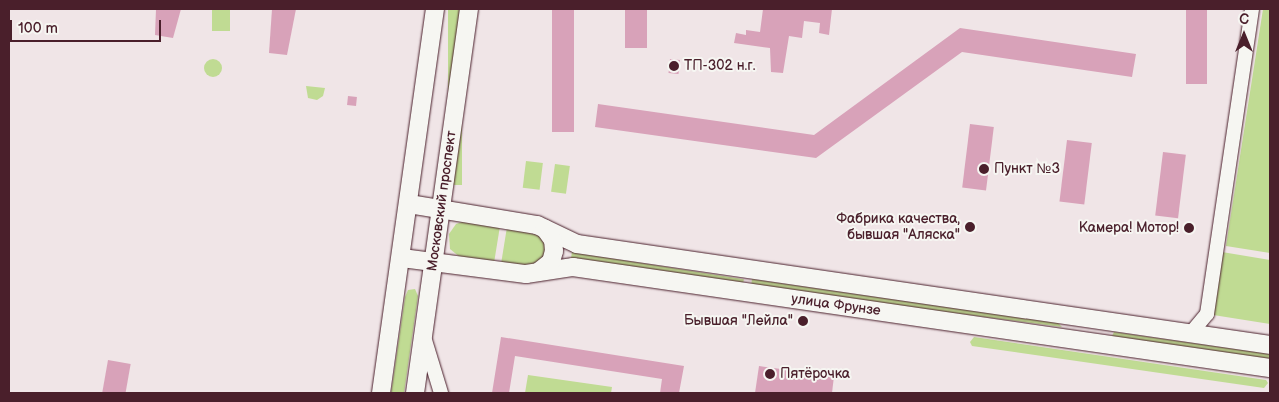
<!DOCTYPE html>
<html>
<head>
<meta charset="utf-8">
<style>
  body { margin:0 }
  #map { position:relative; width:1279px; height:402px; overflow:hidden; background:#f0e5e7; font-family:"Balsamiq Sans",sans-serif }
  div>[style] { position:absolute }
  [style*='--x'] { left:calc(var(--x)*1px); top:calc(var(--y)*1px); width:calc(var(--w)*1px); rotate:calc(var(--a)*1deg) }
  .green>* { inset:0; background:#c0db93; transform-origin:0 0 }
  .round { border-radius:50% }
  .building>* { inset:0; background:#d8a2b9; transform-origin:0 0 }
  .roads { filter:drop-shadow(0 0 1px #4a1f2b) drop-shadow(0 0 1px #4a1f2b) }
  .minor>* { height:14px; margin:-7px; padding:0 7px; transform-origin:7px; border-radius:7px; background:#f6f6f2 }
  .major>* { height:18px; margin:-9px; padding:0 9px; transform-origin:9px; border-radius:9px; background:#f6f6f2 }
  .dots>* { width:14px; height:14px; translate:-50% -50%; box-sizing:border-box; border:2px solid #f6f6f2; border-radius:50% }
  span { translate:-50% -50%; white-space:nowrap; text-align:center; line-height:1.15; -webkit-text-stroke:4px #f6f6f2; paint-order:stroke }
  .poi-label { font-size:14px; color:#4a1f2b }
  .left { translate:0 -50%; text-align:left }
  .right { translate:-100% -50%; text-align:right }
  .street-label { font-size:14px; color:#4a1f2b }
  .frame { position:absolute; inset:0; border:10px solid #4a1f2b; pointer-events:none }
  .north { position:absolute; left:1219px; top:10px; width:50px; height:50px; -webkit-text-stroke:4px #f6f6f2; paint-order:stroke; rotate:0deg; font-size:14px; font-weight:700; line-height:20px; text-align:center; color:#4a1f2b }
  .north::after { content:''; display:block; margin:auto; width:18px; height:22px; background:#4a1f2b; clip-path:polygon(50% 0,100% 100%,50% 72%,0 100%) }
  .scale { position:absolute; left:10px; top:20px; width:151px; height:22px; box-sizing:border-box; border:2px solid #4a1f2b; border-top:0; padding-left:6px; font-size:15px; line-height:18px; white-space:nowrap; color:#4a1f2b; -webkit-text-stroke:4px #f6f6f2; paint-order:stroke }
</style>
</head>
<body>
<div id="map">
  <div class="green">
    <div style="left:212px;top:9px;width:18px;height:22px"></div>
    <div style="left:448px;top:9px;width:14px;height:176px"></div>
    <div style="clip-path:polygon(1263px 9px,1270px 9px,1270px 253px,1226px 246px)"></div>
    <div class="round" style="left:204px;top:59px;width:18px;height:18px"></div>
    <div style="clip-path:polygon(306px 86px,325px 88px,323px 96px,317px 100px,308px 98px)"></div>
    <div style="left:526px;top:161px;width:17px;height:27px;rotate:7deg"></div>
    <div style="left:555px;top:164px;width:15px;height:28px;rotate:8deg"></div>
    <div style="clip-path:polygon(465px 221px,500px 226px,494px 263px,461px 258px,450px 249px,449px 234px,456px 224px)"></div>
    <div style="clip-path:polygon(507px 227px,541px 236px,546px 247px,543px 260px,533px 267px,501px 264px)"></div>
    <div style="clip-path:polygon(1216px 251px,1270px 260px,1270px 324px,1207px 314px)"></div>
    <div style="left:572px;top:252px;width:174px;height:7px;rotate:9deg"></div>
    <div style="clip-path:polygon(752px 279px,1058px 323px,1062px 327px,751px 287px)"></div>
    <div style="clip-path:polygon(415px 289px,418px 296px,404px 393px,391px 393px,405px 297px,408px 290px)"></div>
    <div style="clip-path:polygon(1114px 332px,1270px 354px,1270px 363px,1111px 338px)"></div>
    <div style="clip-path:polygon(974px 337px,1266px 380px,1268px 383px,1264px 388px,972px 346px,970px 342px)"></div>
    <div style="clip-path:polygon(528px 375px,612px 387px,611px 393px,525px 393px)"></div>
  </div>
  <div class="building">
    <div style="clip-path:polygon(156px 9px,181px 9px,173px 38px,155px 35px)"></div>
    <div style="clip-path:polygon(272px 9px,296px 9px,287px 55px,269px 53px)"></div>
    <div style="left:552px;top:9px;width:22px;height:123px"></div>
    <div style="left:625px;top:9px;width:22px;height:39px"></div>
    <div style="clip-path:polygon(763px 9px,832px 9px,829px 35px,819px 33px,820px 23px,804px 21px,802px 38px,789px 36px,783px 73px,771px 72px,770px 48px,734px 43px,736px 33px,746px 35px,746px 30px,760px 32px)"></div>
    <div style="left:1186px;top:9px;width:21px;height:75px"></div>
    <div style="clip-path:polygon(960px 28px,1136px 54px,1132px 77px,962px 52px,816px 158px,595px 127px,598px 104px,814px 135px)"></div>
    <div style="left:670px;top:59px;width:10px;height:14px;rotate:6deg"></div>
    <div style="left:348px;top:96px;width:9px;height:9px;rotate:6deg"></div>
    <div style="left:970px;top:124px;width:24px;height:64px;rotate:7deg"></div>
    <div style="left:1067px;top:140px;width:25px;height:62px;rotate:7deg"></div>
    <div style="left:1163px;top:152px;width:23px;height:64px;rotate:7deg"></div>
    <div style="clip-path:polygon(501px 337px,684px 366px,679px 393px,660px 393px,662px 379px,515px 356px,509px 393px,492px 393px)"></div>
    <div style="left:108px;top:360px;width:23px;height:33px;rotate:10deg"></div>
    <div style="clip-path:polygon(759px 366px,834px 376px,832px 393px,755px 393px)"></div>
  </div>
  <div class="roads">
    <div class="minor">
      <div style="--x:1191;--y:333;--w:25;--a:-50"></div>
      <div style="--x:1207;--y:314;--w:308;--a:-81.6"></div>
      <div style="--x:424;--y:337;--w:59;--a:73.1"></div>
    </div>
    <div class="major">
      <div style="--x:409;--y:204;--w:130;--a:9.3"></div>
      <div style="--x:537;--y:225;--w:44;--a:25.4"></div>
      <div style="--x:577;--y:244;--w:700;--a:8.29"></div>
      <div style="--x:402;--y:258;--w:125;--a:7.4"></div>
      <div style="--x:526;--y:274;--w:48;--a:-8.5"></div>
      <div style="--x:573;--y:267;--w:704;--a:8.25"></div>
      <div style="--x:538;--y:272;--w:16;--a:-38"></div>
      <div style="--x:551;--y:262;--w:11;--a:-75"></div>
      <div style="--x:554;--y:251;--w:11;--a:-95"></div>
      <div style="--x:553;--y:240;--w:14;--a:-126"></div>
      <div style="--x:381;--y:393;--w:388;--a:-82"></div>
      <div style="--x:415;--y:393;--w:388;--a:-82"></div>
    </div>
  </div>
  <div class="dots">
    <div style="left:674px;top:66px;background:#4a1f2b"></div>
    <div style="left:984px;top:169px;background:#4a1f2b"></div>
    <div style="left:970px;top:227px;background:#4a1f2b"></div>
    <div style="left:1189px;top:228px;background:#4a1f2b"></div>
    <div style="left:803px;top:321px;background:#4a1f2b"></div>
    <div style="left:770px;top:374px;background:#4a1f2b"></div>
  </div>
  <div class="poi-label">
    <span class="left" style="left:684px;top:66px">ТП-302 н.г.</span>
    <span class="left" style="left:994px;top:169px">Пункт №3</span>
    <span class="right" style="left:960px;top:227px">Фабрика качества,<br>бывшая "Аляска"</span>
    <span class="right" style="left:1179px;top:228px">Камера! Мотор!</span>
    <span class="right" style="left:793px;top:321px">Бывшая "Лейла"</span>
    <span class="left" style="left:780px;top:374px">Пятёрочка</span>
  </div>
  <div class="street-label">
    <span style="left:442px;top:201px;rotate:-82deg">Московский проспект</span>
    <span style="left:836px;top:305px;rotate:8deg">улица Фрунзе</span>
  </div>
  <div class="frame"></div>
  <div class="north">С</div>
  <div class="scale">100 m</div>
</div>
</body>
</html>
